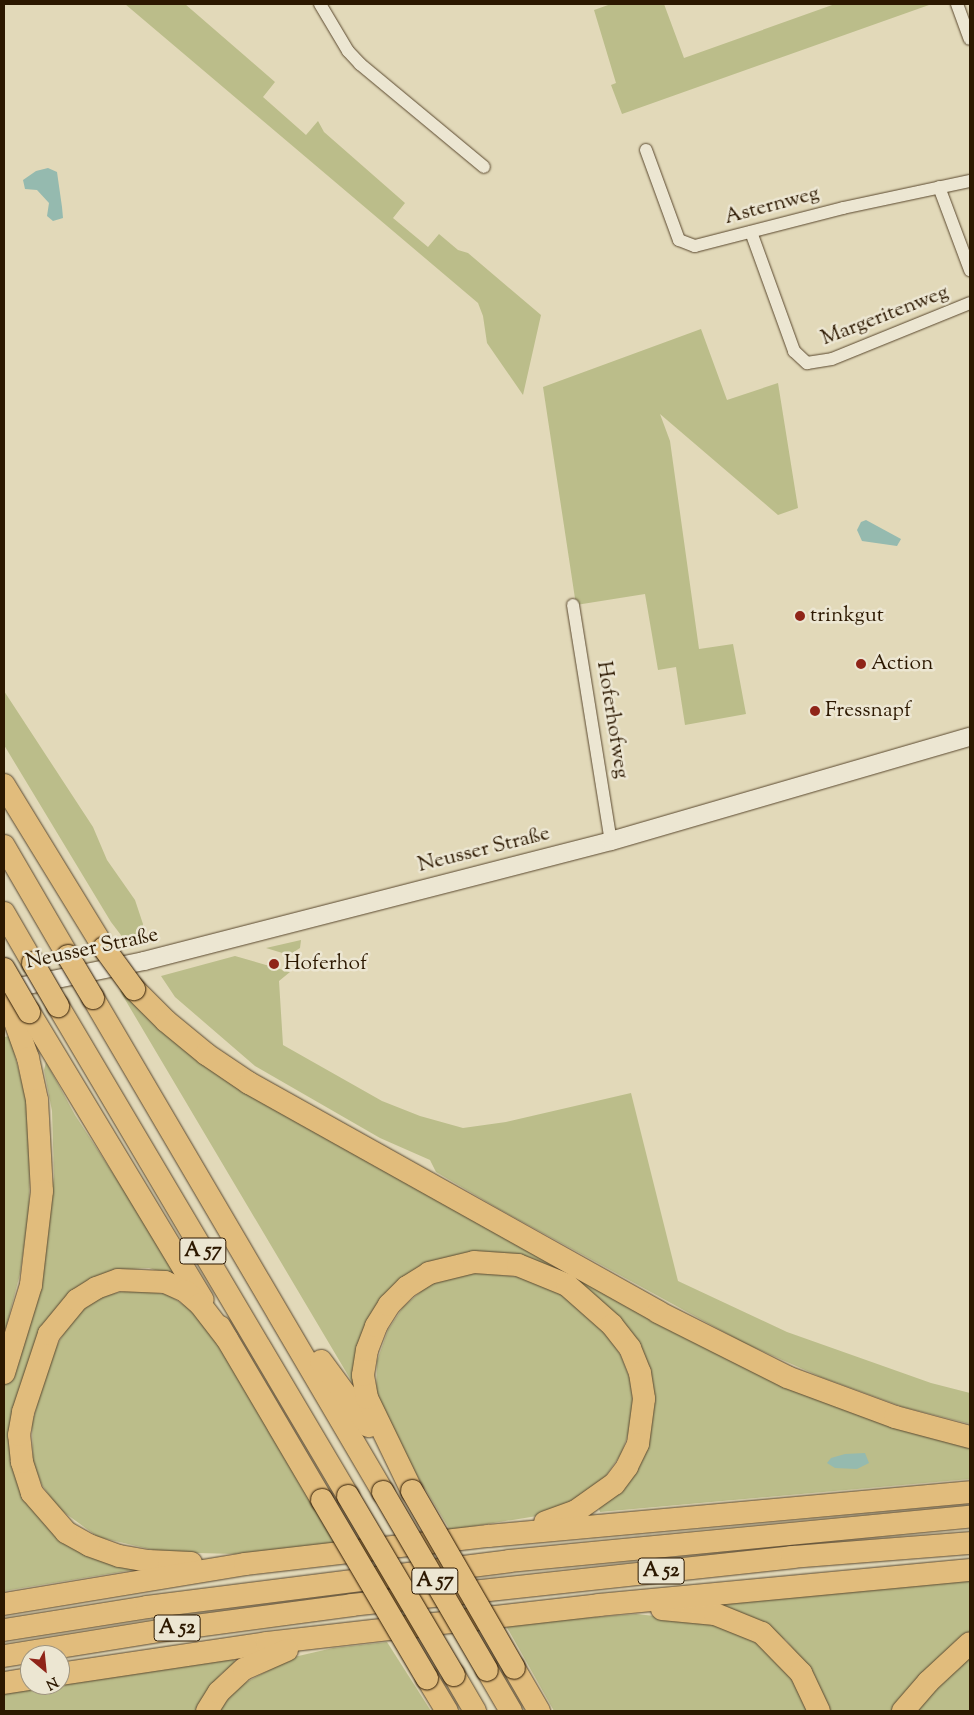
<!DOCTYPE html>
<html>
<head>
<meta charset="utf-8">
<style>
  body { margin:0 }
  #map { position:relative; width:974px; height:1715px; overflow:hidden; background:#e2d9b9; font-family:"Sorts Mill Goudy",serif }
  div>[style] { position:absolute }
  [style*='--x'] { left:calc(var(--x)*1px); top:calc(var(--y)*1px); width:calc(var(--w)*1px); rotate:calc(var(--a)*1deg) }
  .green>* { inset:0; background:#bbbd8a }
  .water>* { inset:0; background:#95baaf }
  .roads { filter:drop-shadow(0 0 1px #5a482e) drop-shadow(0 0 1px #5a482e) }
  .minor>* { height:12px; margin:-6px; padding:0 6px; transform-origin:6px; border-radius:6px; background:#ece6d2 }
  .secondary>* { height:18px; margin:-9px; padding:0 9px; transform-origin:9px; border-radius:9px; background:#ece6d2 }
  .motorway>* { height:22px; margin:-11px; padding:0 11px; transform-origin:11px; border-radius:11px; background:#e1bc7c }
  .bridges { filter:drop-shadow(0 0 1px #2c1800) drop-shadow(0 0 1px #2c1800) }
  .motorway-bridge>* { height:22px; margin:-11px; padding:0 11px; transform-origin:11px; border-radius:11px; background:#e1bc7c }
  .dots>* { width:14px; height:14px; translate:-50% -50%; box-sizing:border-box; border:2px solid #ece6d2; border-radius:50% }
  span { translate:-50% -50%; white-space:nowrap; text-align:center; line-height:1.15; -webkit-text-stroke:5px #ece6d2; paint-order:stroke }
  .shield-label span { padding:1px 4px; background:#ece6d2; border:1px solid; border-radius:4px; -webkit-text-stroke-width:0 }
  .shield-label { font-size:20px; color:#2c1800; font-weight:700 }
  .street-label { font-size:21px; color:#2c1800 }
  .poi-label { font-size:21px; color:#2c1800 }
  .left { translate:0 -50%; text-align:left }
  .frame { position:absolute; inset:0; border:5px solid #2c1800; pointer-events:none }
  .north { position:absolute; left:20px; top:1645px; width:50px; height:50px; box-sizing:border-box; background:#ece6d2; border:1px solid #9f947e; border-radius:50%; rotate:152deg; font-size:14px; font-weight:700; line-height:20px; text-align:center; color:#2c1800 }
  .north::after { content:''; display:block; margin:auto; width:18px; height:22px; background:#8f2418; clip-path:polygon(50% 0,100% 100%,50% 72%,0 100%) }
</style>
</head>
<body>
<div id="map">
  <div class="green">
    <div style="clip-path:polygon(125px 4px,185px 4px,275px 82px,263px 97px,306px 135px,318px 121px,324px 132px,405px 203px,393px 218px,428px 247px,439px 234px,458px 250px,468px 253px,541px 315px,523px 395px,487px 343px,483px 316px,478px 303px)"></div>
    <div style="clip-path:polygon(611px 4px,664px 4px,684px 58px,835px 4px,929px 5px,622px 114px,611px 85px,616px 83px,594px 10px)"></div>
    <div style="clip-path:polygon(701px 329px,727px 400px,778px 383px,798px 508px,778px 515px,660px 414px,670px 441px,699px 649px,733px 644px,746px 714px,685px 725px,676px 667px,658px 670px,645px 594px,576px 605px,543px 387px)"></div>
    <div style="clip-path:polygon(4px 691px,93px 827px,107px 860px,135px 900px,143px 924px,139px 944px,130px 947px,111px 922px,4px 745px)"></div>
    <div style="clip-path:polygon(301px 940px,300px 948px,289px 955px,266px 948px)"></div>
    <div style="clip-path:polygon(235px 956px,290px 972px,279px 981px,283px 1045px,382px 1101px,420px 1116px,463px 1128px,506px 1122px,631px 1093px,678px 1281px,787px 1332px,931px 1383px,970px 1393px,970px 1424px,903px 1407px,821px 1377px,744px 1343px,499px 1209px,436px 1172px,430px 1160px,380px 1138px,255px 1066px,175px 997px,161px 976px)"></div>
    <div style="clip-path:polygon(124px 987px,174px 1036px,631px 1305px,970px 1443px,970px 1479px,600px 1512px,598px 1506px,616px 1489px,650px 1390px,563px 1274px,419px 1272px,355px 1387px,120px 991px)"></div>
    <div style="clip-path:polygon(10px 1036px,27px 1103px,30px 1153px,29px 1213px,20px 1274px,4px 1335px,4px 1037px)"></div>
    <div style="clip-path:polygon(46px 1062px,75px 1115px,181px 1278px,149px 1268px,115px 1270px,27px 1365px,28px 1496px,139px 1569px,4px 1591px,4px 1387px,42px 1274px,54px 1177px,52px 1111px,44px 1070px)"></div>
    <div style="clip-path:polygon(471px 1272px,519px 1277px,559px 1293px,606px 1332px,621px 1356px,630px 1379px,633px 1402px,630px 1429px,621px 1454px,603px 1480px,581px 1498px,543px 1515px,450px 1530px,384px 1421px,376px 1394px,377px 1361px,388px 1330px,403px 1307px,426px 1287px,448px 1277px)"></div>
    <div style="clip-path:polygon(129px 1290px,167px 1294px,198px 1314px,248px 1393px,334px 1543px,235px 1554px,162px 1552px,98px 1537px,58px 1508px,42px 1485px,33px 1463px,32px 1424px,49px 1360px,66px 1329px,84px 1308px,103px 1296px)"></div>
    <div style="clip-path:polygon(970px 1581px,970px 1636px,895px 1711px,827px 1711px,813px 1675px,786px 1640px,723px 1607px,725px 1601px)"></div>
    <div style="clip-path:polygon(636px 1614px,711px 1622px,765px 1647px,786px 1667px,808px 1711px,554px 1711px,505px 1624px)"></div>
    <div style="clip-path:polygon(387px 1642px,431px 1711px,219px 1711px,237px 1687px,294px 1657px,333px 1648px)"></div>
    <div style="clip-path:polygon(970px 1657px,970px 1711px,916px 1711px,924px 1701px)"></div>
    <div style="clip-path:polygon(232px 1658px,236px 1663px,221px 1674px,204px 1697px,198px 1711px,4px 1711px,4px 1693px)"></div>
  </div>
  <div class="water">
    <div style="clip-path:polygon(48px 168px,57px 172px,62px 207px,63px 218px,53px 221px,47px 216px,49px 203px,37px 190px,25px 189px,23px 180px,36px 171px)"></div>
    <div style="clip-path:polygon(866px 520px,901px 539px,897px 546px,862px 541px,857px 530px,861px 522px)"></div>
    <div style="clip-path:polygon(865px 1453px,869px 1463px,857px 1469px,835px 1468px,827px 1463px,831px 1458px,845px 1454px)"></div>
  </div>
  <div class="roads">
    <div class="minor">
      <div style="--x:320;--y:4;--w:55;--a:59.2"></div>
      <div style="--x:348;--y:51;--w:18;--a:47"></div>
      <div style="--x:360;--y:64;--w:161;--a:39.7"></div>
      <div style="--x:957;--y:4;--w:37;--a:70"></div>
      <div style="--x:646;--y:150;--w:96;--a:69.9"></div>
      <div style="--x:679;--y:240;--w:17;--a:21"></div>
      <div style="--x:695;--y:246;--w:153;--a:-14.4"></div>
      <div style="--x:843;--y:208;--w:130;--a:-12"></div>
      <div style="--x:939;--y:187;--w:89;--a:69.5"></div>
      <div style="--x:751;--y:232;--w:127;--a:70.1"></div>
      <div style="--x:794;--y:351;--w:18;--a:43"></div>
      <div style="--x:807;--y:363;--w:25;--a:-9"></div>
      <div style="--x:832;--y:359;--w:149;--a:-22.1"></div>
      <div style="--x:573;--y:605;--w:239;--a:80.9"></div>
    </div>
    <div class="secondary">
      <div style="--x:4;--y:990;--w:143;--a:-11.7"></div>
      <div style="--x:144;--y:961;--w:482;--a:-14.4"></div>
      <div style="--x:611;--y:841;--w:374;--a:-16.2"></div>
    </div>
    <div class="motorway">
      <div style="--x:4;--y:785;--w:191;--a:58.5"></div>
      <div style="--x:4;--y:846;--w:127;--a:59.8"></div>
      <div style="--x:4;--y:913;--w:58;--a:59.9"></div>
      <div style="--x:134;--y:989;--w:45;--a:45"></div>
      <div style="--x:166;--y:1021;--w:52;--a:39.5"></div>
      <div style="--x:206;--y:1054;--w:52;--a:34"></div>
      <div style="--x:249;--y:1083;--w:469;--a:29.2"></div>
      <div style="--x:658;--y:1312;--w:144;--a:26.7"></div>
      <div style="--x:787;--y:1377;--w:115;--a:20.3"></div>
      <div style="--x:895;--y:1417;--w:78;--a:14.9"></div>
      <div style="--x:4;--y:991;--w:71;--a:70.3"></div>
      <div style="--x:28;--y:1058;--w:43;--a:77.9"></div>
      <div style="--x:37;--y:1100;--w:91;--a:86.9"></div>
      <div style="--x:42;--y:1191;--w:95;--a:96.7"></div>
      <div style="--x:31;--y:1285;--w:92;--a:107.1"></div>
      <div style="--x:93;--y:998;--w:573;--a:59.59"></div>
      <div style="--x:58;--y:1006;--w:569;--a:59.38"></div>
      <div style="--x:29;--y:1012;--w:336;--a:58.9"></div>
      <div style="--x:220;--y:1327;--w:201;--a:59.5"></div>
      <div style="--x:321;--y:1361;--w:81;--a:53.6"></div>
      <div style="--x:412;--y:1491;--w:103;--a:-115.8"></div>
      <div style="--x:367;--y:1398;--w:23;--a:-100"></div>
      <div style="--x:363;--y:1375;--w:25;--a:-81"></div>
      <div style="--x:367;--y:1350;--w:26;--a:-69"></div>
      <div style="--x:376;--y:1326;--w:25;--a:-58"></div>
      <div style="--x:389;--y:1305;--w:25;--a:-45"></div>
      <div style="--x:407;--y:1287;--w:26;--a:-32"></div>
      <div style="--x:429;--y:1273;--w:46;--a:-13.7"></div>
      <div style="--x:474;--y:1262;--w:44;--a:3.9"></div>
      <div style="--x:518;--y:1265;--w:53;--a:22.2"></div>
      <div style="--x:567;--y:1285;--w:60;--a:41.6"></div>
      <div style="--x:612;--y:1325;--w:29;--a:52"></div>
      <div style="--x:630;--y:1348;--w:27;--a:68"></div>
      <div style="--x:640;--y:1373;--w:26;--a:81"></div>
      <div style="--x:644;--y:1399;--w:45;--a:97.6"></div>
      <div style="--x:638;--y:1444;--w:25;--a:116"></div>
      <div style="--x:627;--y:1467;--w:21;--a:127"></div>
      <div style="--x:614;--y:1484;--w:47;--a:144.6"></div>
      <div style="--x:576;--y:1511;--w:33;--a:160"></div>
      <div style="--x:191;--y:1563;--w:43;--a:-177.3"></div>
      <div style="--x:148;--y:1561;--w:29;--a:-170"></div>
      <div style="--x:119;--y:1556;--w:32;--a:-160"></div>
      <div style="--x:89;--y:1545;--w:26;--a:-151"></div>
      <div style="--x:66;--y:1532;--w:52;--a:-131.1"></div>
      <div style="--x:32;--y:1493;--w:33;--a:-108"></div>
      <div style="--x:22;--y:1462;--w:27;--a:-96"></div>
      <div style="--x:19;--y:1435;--w:23;--a:-80"></div>
      <div style="--x:23;--y:1412;--w:82;--a:-71.6"></div>
      <div style="--x:49;--y:1334;--w:44;--a:-50.5"></div>
      <div style="--x:77;--y:1300;--w:22;--a:-32"></div>
      <div style="--x:96;--y:1288;--w:23;--a:-20"></div>
      <div style="--x:118;--y:1280;--w:47;--a:2.4"></div>
      <div style="--x:165;--y:1282;--w:22;--a:24"></div>
      <div style="--x:185;--y:1291;--w:20;--a:41"></div>
      <div style="--x:200;--y:1304;--w:44;--a:52.4"></div>
      <div style="--x:4;--y:1604;--w:244;--a:-9.4"></div>
      <div style="--x:245;--y:1564;--w:245;--a:-6.6"></div>
      <div style="--x:488;--y:1536;--w:484;--a:-5.2"></div>
      <div style="--x:662;--y:1609;--w:53;--a:5.4"></div>
      <div style="--x:715;--y:1614;--w:51;--a:22"></div>
      <div style="--x:762;--y:1633;--w:56;--a:45.7"></div>
      <div style="--x:801;--y:1673;--w:42;--a:64.7"></div>
      <div style="--x:4;--y:1630;--w:145;--a:-9.1"></div>
      <div style="--x:147;--y:1607;--w:365;--a:-7.2"></div>
      <div style="--x:509;--y:1561;--w:463;--a:-5.5"></div>
      <div style="--x:4;--y:1656;--w:156;--a:-9.2"></div>
      <div style="--x:158;--y:1631;--w:196;--a:-7.6"></div>
      <div style="--x:352;--y:1605;--w:443;--a:-6.2"></div>
      <div style="--x:792;--y:1557;--w:179;--a:-4.5"></div>
      <div style="--x:514;--y:1668;--w:50;--a:59.8"></div>
      <div style="--x:487;--y:1670;--w:48;--a:59.7"></div>
      <div style="--x:60;--y:1674;--w:209;--a:-8.5"></div>
      <div style="--x:267;--y:1643;--w:334;--a:-6.5"></div>
      <div style="--x:599;--y:1605;--w:373;--a:-5.4"></div>
      <div style="--x:454;--y:1675;--w:42;--a:59.7"></div>
      <div style="--x:427;--y:1678;--w:39;--a:59"></div>
      <div style="--x:4;--y:1683;--w:26;--a:-9"></div>
      <div style="--x:207;--y:1711;--w:22;--a:-58"></div>
      <div style="--x:219;--y:1692;--w:34;--a:-43"></div>
      <div style="--x:244;--y:1669;--w:47;--a:-23.8"></div>
      <div style="--x:903;--y:1711;--w:38;--a:-49"></div>
      <div style="--x:928;--y:1682;--w:57;--a:-42.9"></div>
    </div>
  </div>
  <div class="bridges">
    <div class="motorway-bridge">
      <div style="--x:104;--y:948;--w:51;--a:53.8"></div>
      <div style="--x:68;--y:956;--w:49;--a:59.2"></div>
      <div style="--x:33;--y:963;--w:50;--a:59.8"></div>
      <div style="--x:4;--y:969;--w:50;--a:59.8"></div>
      <div style="--x:412;--y:1491;--w:204;--a:60"></div>
      <div style="--x:383;--y:1492;--w:206;--a:59.7"></div>
      <div style="--x:348;--y:1496;--w:208;--a:59.4"></div>
      <div style="--x:322;--y:1500;--w:207;--a:59.5"></div>
    </div>
  </div>
  <div class="dots">
    <div style="left:800px;top:616px;background:#8f2418"></div>
    <div style="left:861px;top:664px;background:#8f2418"></div>
    <div style="left:815px;top:711px;background:#8f2418"></div>
    <div style="left:274px;top:964px;background:#8f2418"></div>
  </div>
  <div class="shield-label">
    <span style="left:203px;top:1251px">A 57</span>
    <span style="left:661px;top:1571px">A 52</span>
    <span style="left:435px;top:1581px">A 57</span>
    <span style="left:177px;top:1628px">A 52</span>
  </div>
  <div class="street-label">
    <span style="left:772px;top:206px;rotate:-15deg">Asternweg</span>
    <span style="left:885px;top:316px;rotate:-21deg">Margeritenweg</span>
    <span style="left:612px;top:720px;rotate:81deg">Hoferhofweg</span>
    <span style="left:484px;top:850px;rotate:-14deg">Neusser Straße</span>
    <span style="left:92px;top:949px;rotate:-12deg">Neusser Straße</span>
  </div>
  <div class="poi-label">
    <span class="left" style="left:810px;top:616px">trinkgut</span>
    <span class="left" style="left:871px;top:664px">Action</span>
    <span class="left" style="left:825px;top:711px">Fressnapf</span>
    <span class="left" style="left:284px;top:964px">Hoferhof</span>
  </div>
  <div class="frame"></div>
  <div class="north">N</div>
</div>
</body>
</html>
